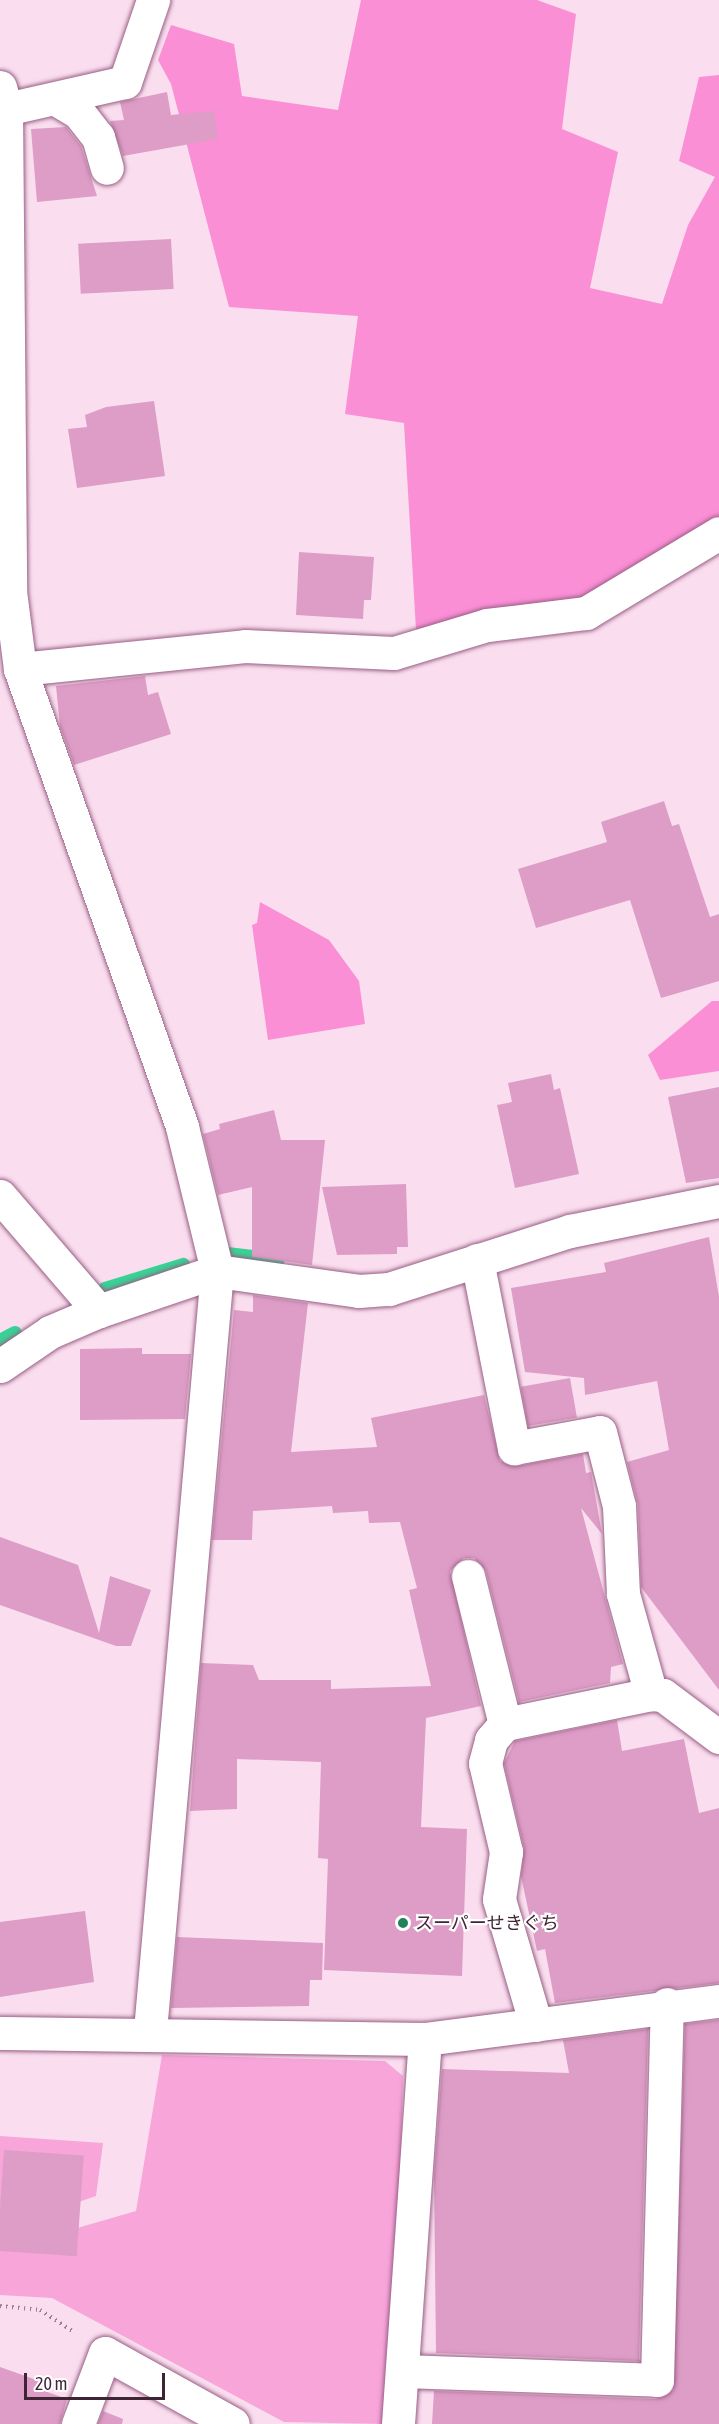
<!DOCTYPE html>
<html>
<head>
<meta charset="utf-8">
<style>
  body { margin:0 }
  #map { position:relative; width:719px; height:2424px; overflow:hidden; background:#fadeef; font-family:"Asap Condensed","Noto Sans JP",sans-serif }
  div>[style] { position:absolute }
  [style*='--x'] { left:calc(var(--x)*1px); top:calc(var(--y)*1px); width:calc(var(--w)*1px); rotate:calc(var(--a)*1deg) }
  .green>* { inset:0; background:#f8a5da }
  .forest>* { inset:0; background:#fb8fd6 }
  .stream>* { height:14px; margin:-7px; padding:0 7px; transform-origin:7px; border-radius:7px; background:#39d295 }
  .building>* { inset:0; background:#dd9dc6; transform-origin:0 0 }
  .path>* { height:4px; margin-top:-2px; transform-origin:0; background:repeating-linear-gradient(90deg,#987d8e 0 1.5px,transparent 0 6px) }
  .roads { filter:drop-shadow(0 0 2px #995e84) drop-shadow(0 0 2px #995e84) }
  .minor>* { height:33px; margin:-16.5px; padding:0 16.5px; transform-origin:16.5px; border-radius:16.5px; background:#fff }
  .dots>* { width:16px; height:16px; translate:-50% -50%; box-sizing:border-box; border:3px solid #fff; border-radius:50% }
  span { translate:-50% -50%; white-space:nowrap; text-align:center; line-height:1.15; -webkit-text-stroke:4.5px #fff; paint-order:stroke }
  .poi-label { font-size:18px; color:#3e2535 }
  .left { translate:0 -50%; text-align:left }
  .scale { position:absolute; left:24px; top:2373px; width:141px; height:27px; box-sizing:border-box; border:3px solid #3e2535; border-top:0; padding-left:8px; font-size:18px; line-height:21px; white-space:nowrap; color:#3e2535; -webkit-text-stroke:4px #fff; paint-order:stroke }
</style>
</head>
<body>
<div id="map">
  <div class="green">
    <div style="clip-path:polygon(162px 2055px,385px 2061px,403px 2076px,398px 2254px,383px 2424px,284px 2422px,52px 2298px,0 2295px,0 2227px,74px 2229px,136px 2211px)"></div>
    <div style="clip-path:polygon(0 2136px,103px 2143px,96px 2196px,55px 2210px,0 2204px)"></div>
  </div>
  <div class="forest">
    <div style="clip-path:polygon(361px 0,537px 0,576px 14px,562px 129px,618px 152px,590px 288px,662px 304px,688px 225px,715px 177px,679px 161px,699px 77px,719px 75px,719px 529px,608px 603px,416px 630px,404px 423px,345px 414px,358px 316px,229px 307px,171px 84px,158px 60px,171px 25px,234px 44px,242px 96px,338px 110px)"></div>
    <div style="clip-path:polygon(260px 902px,329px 940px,359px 981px,365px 1024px,268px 1040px,252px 925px,257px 923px)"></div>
    <div style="clip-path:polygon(712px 1001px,719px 1001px,719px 1071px,660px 1080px,648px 1055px)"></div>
  </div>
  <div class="stream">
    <div style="--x:227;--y:1254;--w:51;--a:6.7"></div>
    <div style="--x:105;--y:1289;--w:82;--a:-17.1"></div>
    <div style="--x:0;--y:1341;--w:17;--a:-28"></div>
  </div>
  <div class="building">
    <div style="clip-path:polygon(167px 92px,171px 115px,214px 111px,218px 139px,123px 156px,110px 121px,124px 120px,120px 102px)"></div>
    <div style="clip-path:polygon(66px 127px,81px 146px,97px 196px,37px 202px,31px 129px)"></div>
    <div style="left:171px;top:239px;width:50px;height:93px;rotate:87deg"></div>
    <div style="clip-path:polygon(154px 401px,165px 476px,77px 488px,68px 429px,87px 427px,85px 415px,106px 407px)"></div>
    <div style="clip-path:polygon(299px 552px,374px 557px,371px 600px,364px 600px,363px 619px,296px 615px)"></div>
    <div style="clip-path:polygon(145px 676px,148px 695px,158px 692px,171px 734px,74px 765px,60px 726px,56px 686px)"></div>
    <div style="clip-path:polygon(664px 801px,672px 826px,679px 824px,710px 917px,719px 914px,719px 981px,661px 998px,630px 900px,536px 928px,518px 869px,607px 842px,601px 822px)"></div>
    <div style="clip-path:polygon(551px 1074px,554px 1090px,560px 1088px,579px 1174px,515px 1188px,497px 1105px,512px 1102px,508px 1083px)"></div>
    <div style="clip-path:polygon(719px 1087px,719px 1178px,686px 1183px,668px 1097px)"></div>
    <div style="clip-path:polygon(274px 1110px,281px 1140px,325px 1140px,312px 1265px,252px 1257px,252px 1187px,218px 1195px,203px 1134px,220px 1129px,219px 1124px)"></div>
    <div style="clip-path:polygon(406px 1184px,408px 1247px,397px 1247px,397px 1254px,337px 1255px,322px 1187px)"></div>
    <div style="clip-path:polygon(709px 1237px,719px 1297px,719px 1690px,641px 1587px,638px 1505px,627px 1462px,669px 1450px,657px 1381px,585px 1395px,584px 1378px,525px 1372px,511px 1288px,606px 1272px,604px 1263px)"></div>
    <div style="clip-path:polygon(253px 1295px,308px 1303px,291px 1452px,377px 1447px,371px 1418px,484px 1395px,500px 1461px,517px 1466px,583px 1454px,586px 1473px,591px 1472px,602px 1534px,581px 1508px,623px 1664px,611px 1667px,610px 1683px,519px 1702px,486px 1571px,474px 1558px,464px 1558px,450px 1571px,481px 1706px,426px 1718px,421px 1827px,467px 1829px,462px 1976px,324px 1970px,328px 1859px,318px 1858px,321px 1762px,237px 1759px,237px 1809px,190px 1811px,201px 1663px,253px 1665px,259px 1680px,331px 1680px,331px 1689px,431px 1686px,409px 1590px,417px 1588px,400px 1522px,369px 1523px,368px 1511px,333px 1513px,332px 1506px,253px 1511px,252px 1540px,212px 1540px,234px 1310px,253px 1312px)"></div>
    <div style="clip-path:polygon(142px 1348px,142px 1354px,191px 1354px,185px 1419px,80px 1420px,80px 1349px)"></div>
    <div style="left:570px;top:1378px;width:40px;height:50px;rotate:80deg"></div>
    <div style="clip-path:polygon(0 1537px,78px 1565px,99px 1633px,110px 1576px,151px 1590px,131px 1646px,116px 1646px,0 1605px)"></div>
    <div style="clip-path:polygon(617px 1720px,622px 1751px,684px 1739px,699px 1813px,719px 1808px,719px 1983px,555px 2003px,545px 1949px,537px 1951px,521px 1876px,524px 1848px,504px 1763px,515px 1741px)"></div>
    <div style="clip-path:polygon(85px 1911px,94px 1982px,0 1997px,0 1922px)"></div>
    <div style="clip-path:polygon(177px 1937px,323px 1943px,322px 1980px,310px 1980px,309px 2006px,171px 2008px)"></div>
    <div style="clip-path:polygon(719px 2020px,719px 2424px,432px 2424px,434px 2391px,656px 2399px,673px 2390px,685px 2024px)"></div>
    <div style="clip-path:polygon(648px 2029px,639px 2361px,436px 2353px,434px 2176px,442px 2069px,569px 2073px,563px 2040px)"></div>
    <div style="left:4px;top:2150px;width:80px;height:101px;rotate:4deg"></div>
    <div style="clip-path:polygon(0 2367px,45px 2383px,42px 2390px,67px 2399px,60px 2424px,0 2424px)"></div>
    <div style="clip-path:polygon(103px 2411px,123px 2419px,122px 2424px,98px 2424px)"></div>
  </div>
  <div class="path">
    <div style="--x:0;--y:2306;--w:40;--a:5.7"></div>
    <div style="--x:40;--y:2310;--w:38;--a:33"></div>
  </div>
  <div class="roads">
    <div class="minor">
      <div style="--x:0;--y:87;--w:23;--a:75"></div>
      <div style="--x:6;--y:109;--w:482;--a:89.5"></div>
      <div style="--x:10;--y:591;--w:79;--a:82.7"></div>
      <div style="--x:20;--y:669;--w:486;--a:70.5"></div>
      <div style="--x:182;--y:1127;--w:148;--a:76.3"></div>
      <div style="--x:217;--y:1271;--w:763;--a:95.04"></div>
      <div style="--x:56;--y:99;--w:27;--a:31"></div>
      <div style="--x:79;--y:113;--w:31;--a:52"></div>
      <div style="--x:98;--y:137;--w:32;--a:74"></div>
      <div style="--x:6;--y:109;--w:122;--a:-12.8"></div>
      <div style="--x:125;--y:82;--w:87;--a:-71.1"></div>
      <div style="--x:20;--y:669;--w:226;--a:-5.8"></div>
      <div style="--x:245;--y:646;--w:149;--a:2.7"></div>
      <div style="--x:394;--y:653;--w:97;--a:-16.8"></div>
      <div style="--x:487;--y:625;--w:100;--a:-6.9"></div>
      <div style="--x:586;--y:613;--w:155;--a:-31"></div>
      <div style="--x:0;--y:1196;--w:152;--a:49.3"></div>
      <div style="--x:477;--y:1260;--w:192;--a:78.9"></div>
      <div style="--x:514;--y:1448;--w:87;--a:-10.5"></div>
      <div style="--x:600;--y:1432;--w:76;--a:75.6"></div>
      <div style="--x:619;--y:1506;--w:88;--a:87.4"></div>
      <div style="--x:623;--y:1594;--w:104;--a:74.4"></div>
      <div style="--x:0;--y:1366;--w:60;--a:-34.2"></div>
      <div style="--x:50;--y:1332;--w:53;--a:-23.2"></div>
      <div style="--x:99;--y:1311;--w:125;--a:-18.7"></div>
      <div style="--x:217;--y:1271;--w:143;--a:8"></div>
      <div style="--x:359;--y:1291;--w:30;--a:-4"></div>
      <div style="--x:389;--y:1289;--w:190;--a:-17.8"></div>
      <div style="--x:570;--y:1231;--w:152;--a:-11.4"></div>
      <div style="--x:468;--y:1576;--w:153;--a:76"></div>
      <div style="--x:536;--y:2025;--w:131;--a:-106.4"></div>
      <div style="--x:499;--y:1899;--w:48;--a:-81.5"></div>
      <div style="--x:506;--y:1852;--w:91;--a:-103.3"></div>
      <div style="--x:485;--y:1763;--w:24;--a:-75"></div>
      <div style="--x:491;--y:1740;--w:21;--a:-49"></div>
      <div style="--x:505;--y:1724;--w:149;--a:-11.6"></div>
      <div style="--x:651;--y:1694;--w:12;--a:5"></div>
      <div style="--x:663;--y:1695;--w:70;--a:36.9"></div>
      <div style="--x:0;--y:2033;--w:425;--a:0.8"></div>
      <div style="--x:425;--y:2039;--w:296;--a:-7.4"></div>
      <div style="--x:405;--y:2371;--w:252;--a:2"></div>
      <div style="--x:657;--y:2380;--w:376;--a:-88.5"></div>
      <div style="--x:78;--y:2424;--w:76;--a:-69.2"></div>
      <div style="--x:105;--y:2353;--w:146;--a:29"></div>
      <div style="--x:398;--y:2424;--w:386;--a:-86"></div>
    </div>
  </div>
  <div class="dots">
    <div style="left:403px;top:1923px;background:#22835b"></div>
  </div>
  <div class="poi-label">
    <span class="left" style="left:415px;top:1923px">スーパーせきぐち</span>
  </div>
  <div class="scale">20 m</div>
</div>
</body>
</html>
